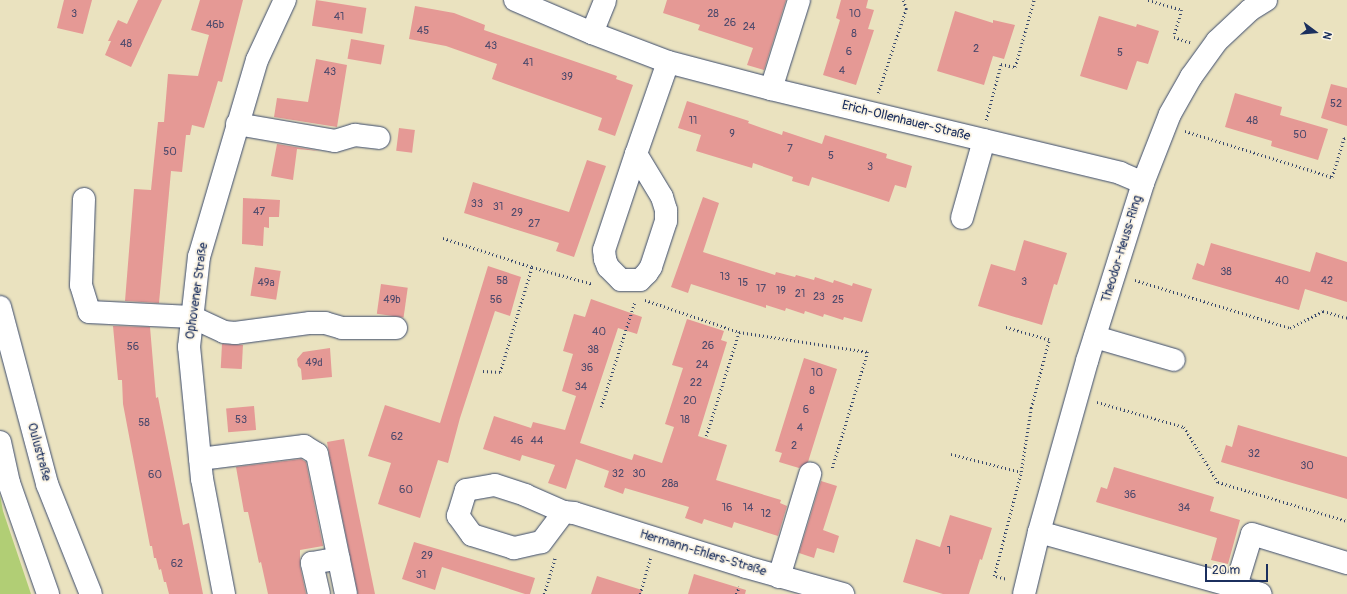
<!DOCTYPE html>
<html>
<head>
<meta charset="utf-8">
<style>
  body { margin:0 }
  #map { position:relative; width:1347px; height:594px; overflow:hidden; background:#eae2bf; font-family:Pangolin,sans-serif }
  div>[style] { position:absolute }
  [style*='--x'] { left:calc(var(--x)*1px); top:calc(var(--y)*1px); width:calc(var(--w)*1px); rotate:calc(var(--a)*1deg) }
  .green>* { inset:0; background:#b1ce75 }
  .building>* { inset:0; background:#e59995; transform-origin:0 0 }
  .path>* { height:2.5px; margin-top:-1.25px; transform-origin:0; background:repeating-linear-gradient(90deg,#3a4a6d 0 1px,transparent 0 4px) }
  .roads { filter:drop-shadow(0 0 1px #3a4a6d) drop-shadow(0 0 1px #3a4a6d) }
  .minor>* { height:22px; margin:-11px; padding:0 11px; transform-origin:11px; border-radius:11px; background:#fff }
  .major>* { height:22px; margin:-11px; padding:0 11px; transform-origin:11px; border-radius:11px; background:#fff }
  span { translate:-50% -50%; white-space:nowrap; text-align:center; line-height:1.15; -webkit-text-stroke:3.5px #fcf5e5; paint-order:stroke }
  .number-label { font-size:11px; color:#4e4a6c }
  .number-label span { -webkit-text-stroke-width:0 }
  .street-label { font-size:13px; color:#1b2f5e }
  .north { position:absolute; left:1295px; top:12px; width:40px; height:40px; -webkit-text-stroke:3px #fcf5e5; paint-order:stroke; rotate:106deg; font-size:11px; font-weight:700; line-height:16px; text-align:center; color:#1b2f5e }
  .north::after { content:''; display:block; margin:auto; width:14px; height:18px; background:#1b2f5e; clip-path:polygon(50% 0,100% 100%,50% 72%,0 100%) }
  .scale { position:absolute; left:1205px; top:564px; width:63px; height:18px; box-sizing:border-box; border:2px solid #1b2f5e; border-top:0; padding-left:5px; font-size:12px; line-height:14px; white-space:nowrap; color:#1b2f5e; -webkit-text-stroke:3px #fcf5e5; paint-order:stroke }
</style>
</head>
<body>
<div id="map">
  <div class="green">
    <div style="clip-path:polygon(0 495px,3px 511px,31px 594px,0 594px)"></div>
  </div>
  <div class="building">
    <div style="clip-path:polygon(64px 0,92px 0,83px 34px,57px 28px)"></div>
    <div style="clip-path:polygon(138px 0,162px 0,131px 67px,105px 55px,111px 41px,108px 41px,118px 20px,127px 24px)"></div>
    <div style="clip-path:polygon(200px 0,243px 0,222px 82px,218px 81px,204px 128px,192px 125px,190px 135px,186px 135px,182px 172px,171px 171px,159px 303px,125px 301px,134px 189px,151px 190px,158px 122px,164px 122px,168px 74px,198px 76px,209px 35px,191px 30px)"></div>
    <div style="left:316px;top:0;width:51px;height:26px;rotate:9deg"></div>
    <div style="clip-path:polygon(667px 0,786px 0,764px 70px,747px 65px,753px 48px,698px 30px,700px 25px,663px 13px)"></div>
    <div style="clip-path:polygon(841px 0,868px 0,866px 8px,874px 10px,868px 29px,874px 30px,856px 85px,823px 75px,840px 20px,836px 18px)"></div>
    <div style="clip-path:polygon(415px 6px,454px 13px,485px 25px,484px 30px,617px 76px,616px 79px,633px 85px,615px 136px,598px 130px,602px 118px,492px 79px,497px 64px,446px 46px,409px 39px)"></div>
    <div style="clip-path:polygon(955px 11px,993px 23px,993px 20px,1015px 25px,1004px 59px,993px 56px,984px 85px,937px 71px)"></div>
    <div style="clip-path:polygon(1099px 16px,1136px 27px,1137px 24px,1159px 31px,1148px 64px,1137px 61px,1127px 90px,1080px 76px)"></div>
    <div style="left:351px;top:39px;width:34px;height:20px;rotate:10deg"></div>
    <div style="clip-path:polygon(316px 59px,347px 65px,337px 127px,274px 117px,277px 98px,308px 102px)"></div>
    <div style="clip-path:polygon(1331px 84px,1347px 88px,1347px 126px,1321px 118px)"></div>
    <div style="clip-path:polygon(1235px 93px,1282px 107px,1280px 115px,1328px 129px,1318px 160px,1271px 146px,1272px 141px,1225px 127px)"></div>
    <div style="clip-path:polygon(687px 101px,749px 121px,748px 123px,782px 135px,783px 131px,822px 144px,825px 135px,887px 154px,886px 158px,912px 166px,906px 188px,895px 185px,889px 202px,812px 177px,809px 186px,792px 181px,793px 177px,753px 163px,752px 168px,696px 151px,701px 135px,678px 128px)"></div>
    <div style="left:399px;top:128px;width:16px;height:23px;rotate:7deg"></div>
    <div style="clip-path:polygon(277px 144px,320px 151px,297px 149px,293px 180px,271px 176px)"></div>
    <div style="clip-path:polygon(587px 160px,606px 166px,574px 257px,556px 251px,559px 243px,464px 213px,473px 182px,569px 212px)"></div>
    <div style="clip-path:polygon(703px 197px,719px 203px,703px 252px,775px 275px,776px 272px,795px 277px,796px 275px,814px 280px,815px 277px,833px 283px,834px 280px,852px 286px,853px 283px,872px 289px,862px 322px,844px 317px,843px 320px,824px 314px,823px 317px,805px 311px,804px 314px,786px 308px,785px 311px,766px 305px,766px 308px,691px 284px,688px 293px,671px 287px)"></div>
    <div style="clip-path:polygon(243px 198px,280px 200px,279px 217px,269px 217px,269px 228px,264px 227px,263px 246px,242px 244px)"></div>
    <div style="clip-path:polygon(1024px 240px,1067px 253px,1057px 285px,1054px 284px,1042px 325px,978px 306px,991px 264px,1015px 271px)"></div>
    <div style="clip-path:polygon(1211px 243px,1310px 272px,1316px 252px,1347px 262px,1347px 302px,1305px 289px,1299px 310px,1192px 279px,1197px 263px,1204px 266px)"></div>
    <div style="clip-path:polygon(488px 266px,521px 277px,510px 316px,495px 311px,460px 418px,448px 463px,438px 460px,420px 518px,378px 504px,391px 463px,368px 456px,385px 405px,440px 423px)"></div>
    <div style="left:255px;top:267px;width:26px;height:29px;rotate:9deg"></div>
    <div style="left:381px;top:284px;width:27px;height:30px;rotate:8deg"></div>
    <div style="clip-path:polygon(591px 299px,642px 317px,637px 334px,618px 328px,580px 443px,632px 460px,634px 454px,662px 463px,674px 427px,665px 424px,683px 368px,672px 365px,687px 319px,724px 331px,721px 340px,727px 342px,698px 436px,727px 445px,716px 480px,781px 500px,780px 503px,787px 506px,778px 536px,734px 522px,732px 528px,704px 519px,702px 524px,685px 518px,689px 507px,625px 488px,623px 494px,604px 487px,609px 471px,576px 459px,566px 489px,548px 483px,555px 465px,522px 455px,520px 461px,483px 449px,494px 416px,531px 428px,533px 422px,565px 430px,576px 396px,562px 391px,573px 354px,563px 351px,574px 314px,585px 317px)"></div>
    <div style="clip-path:polygon(113px 326px,150px 327px,156px 398px,158px 397px,183px 525px,189px 523px,203px 594px,169px 594px,166px 582px,164px 582px,161px 569px,159px 570px,156px 558px,154px 558px,152px 546px,150px 546px,123px 404px,122px 380px,118px 380px)"></div>
    <div style="left:222px;top:344px;width:21px;height:24px;rotate:3deg"></div>
    <div style="clip-path:polygon(330px 348px,332px 377px,302px 380px,301px 369px,298px 366px,297px 359px,303px 352px)"></div>
    <div style="clip-path:polygon(804px 358px,837px 369px,808px 462px,799px 468px,779px 462px,782px 453px,775px 451px)"></div>
    <div style="left:254px;top:406px;width:24px;height:28px;rotate:85deg"></div>
    <div style="clip-path:polygon(1238px 425px,1347px 457px,1347px 499px,1221px 462px,1226px 445px,1232px 447px)"></div>
    <div style="clip-path:polygon(344px 439px,355px 496px,375px 594px,358px 594px,328px 448px,327px 442px)"></div>
    <div style="clip-path:polygon(301px 459px,306px 462px,323px 546px,300px 550px,300px 566px,306px 594px,268px 594px,261px 562px,259px 563px,248px 512px,244px 512px,236px 467px)"></div>
    <div style="clip-path:polygon(1114px 467px,1214px 497px,1210px 511px,1240px 520px,1228px 564px,1211px 560px,1217px 538px,1096px 502px,1101px 487px,1107px 489px)"></div>
    <div style="clip-path:polygon(821px 481px,837px 486px,823px 530px,839px 536px,834px 553px,817px 548px,814px 558px,799px 553px)"></div>
    <div style="clip-path:polygon(950px 515px,992px 528px,982px 560px,980px 559px,969px 594px,943px 594px,903px 582px,916px 539px,940px 547px)"></div>
    <div style="clip-path:polygon(414px 542px,535px 578px,530px 594px,525px 594px,442px 567px,435px 590px,402px 579px)"></div>
    <div style="clip-path:polygon(694px 574px,746px 590px,745px 594px,688px 594px)"></div>
    <div style="clip-path:polygon(597px 576px,642px 590px,641px 594px,591px 594px)"></div>
  </div>
  <div class="path">
    <div style="--x:1148;--y:0;--w:35;--a:16"></div>
    <div style="--x:1182;--y:10;--w:28;--a:107"></div>
    <div style="--x:1174;--y:37;--w:18;--a:19"></div>
    <div style="--x:878;--y:93;--w:89;--a:-71.6"></div>
    <div style="--x:906;--y:9;--w:9;--a:-108"></div>
    <div style="--x:986;--y:120;--w:58;--a:-75"></div>
    <div style="--x:1001;--y:64;--w:14;--a:12"></div>
    <div style="--x:1015;--y:67;--w:70;--a:-74.2"></div>
    <div style="--x:1185;--y:131;--w:154;--a:17.4"></div>
    <div style="--x:1332;--y:177;--w:41;--a:-72.9"></div>
    <div style="--x:1344;--y:138;--w:3;--a:18"></div>
    <div style="--x:443;--y:238;--w:94;--a:18"></div>
    <div style="--x:532;--y:267;--w:63;--a:15.6"></div>
    <div style="--x:1135;--y:280;--w:162;--a:17.2"></div>
    <div style="--x:1290;--y:328;--w:37;--a:-27"></div>
    <div style="--x:1323;--y:311;--w:25;--a:16"></div>
    <div style="--x:645;--y:300;--w:99;--a:18.8"></div>
    <div style="--x:739;--y:332;--w:131;--a:8.8"></div>
    <div style="--x:868;--y:352;--w:123;--a:107"></div>
    <div style="--x:483;--y:371;--w:17;--a:3"></div>
    <div style="--x:500;--y:372;--w:110;--a:-73.1"></div>
    <div style="--x:1097;--y:402;--w:91;--a:16"></div>
    <div style="--x:1184;--y:427;--w:65;--a:58.3"></div>
    <div style="--x:1218;--y:482;--w:135;--a:16.8"></div>
    <div style="--x:601;--y:407;--w:111;--a:-72.2"></div>
    <div style="--x:706;--y:436;--w:109;--a:-72.4"></div>
    <div style="--x:951;--y:454;--w:72;--a:14.4"></div>
    <div style="--x:1021;--y:472;--w:65;--a:-81.1"></div>
    <div style="--x:1031;--y:408;--w:70;--a:-75.2"></div>
    <div style="--x:1049;--y:340;--w:47;--a:-163.9"></div>
    <div style="--x:1005;--y:579;--w:11;--a:-165"></div>
    <div style="--x:994;--y:576;--w:107;--a:-75.4"></div>
    <div style="--x:544;--y:594;--w:38;--a:-73"></div>
    <div style="--x:640;--y:594;--w:37;--a:-74"></div>
    <div style="--x:736;--y:594;--w:8;--a:-67"></div>
  </div>
  <div class="roads">
    <div class="minor">
      <div style="--x:515;--y:0;--w:84;--a:23.2"></div>
      <div style="--x:592;--y:33;--w:81;--a:20.9"></div>
      <div style="--x:668;--y:62;--w:106;--a:14.7"></div>
      <div style="--x:771;--y:89;--w:359;--a:13.5"></div>
      <div style="--x:1120;--y:173;--w:25;--a:23"></div>
      <div style="--x:592;--y:33;--w:35;--a:-68"></div>
      <div style="--x:771;--y:89;--w:93;--a:-72.5"></div>
      <div style="--x:237;--y:124;--w:99;--a:9.8"></div>
      <div style="--x:335;--y:141;--w:21;--a:-17"></div>
      <div style="--x:355;--y:135;--w:24;--a:7"></div>
      <div style="--x:636;--y:154;--w:50;--a:58.8"></div>
      <div style="--x:662;--y:197;--w:14;--a:73"></div>
      <div style="--x:666;--y:210;--w:11;--a:90"></div>
      <div style="--x:666;--y:221;--w:48;--a:108.1"></div>
      <div style="--x:651;--y:267;--w:7;--a:124"></div>
      <div style="--x:647;--y:273;--w:10;--a:135"></div>
      <div style="--x:640;--y:280;--w:19;--a:180"></div>
      <div style="--x:621;--y:280;--w:18;--a:-135"></div>
      <div style="--x:608;--y:267;--w:9;--a:-111"></div>
      <div style="--x:605;--y:259;--w:9;--a:-96"></div>
      <div style="--x:604;--y:250;--w:101;--a:-71.6"></div>
      <div style="--x:636;--y:154;--w:97;--a:-70.8"></div>
      <div style="--x:84;--y:199;--w:86;--a:92"></div>
      <div style="--x:81;--y:285;--w:28;--a:73"></div>
      <div style="--x:89;--y:312;--w:103;--a:2.8"></div>
      <div style="--x:192;--y:317;--w:35;--a:25"></div>
      <div style="--x:224;--y:332;--w:11;--a:5"></div>
      <div style="--x:235;--y:333;--w:76;--a:-7.6"></div>
      <div style="--x:310;--y:323;--w:15;--a:0"></div>
      <div style="--x:325;--y:323;--w:18;--a:16"></div>
      <div style="--x:342;--y:328;--w:54;--a:0"></div>
      <div style="--x:962;--y:218;--w:81;--a:-74.2"></div>
      <div style="--x:1095;--y:337;--w:82;--a:16.2"></div>
      <div style="--x:200;--y:459;--w:105;--a:-7.1"></div>
      <div style="--x:304;--y:446;--w:15;--a:32"></div>
      <div style="--x:317;--y:454;--w:143;--a:78.3"></div>
      <div style="--x:564;--y:512;--w:38;--a:127"></div>
      <div style="--x:541;--y:542;--w:28;--a:167"></div>
      <div style="--x:514;--y:548;--w:44;--a:-162.8"></div>
      <div style="--x:472;--y:535;--w:24;--a:-126"></div>
      <div style="--x:458;--y:516;--w:27;--a:-73"></div>
      <div style="--x:466;--y:490;--w:29;--a:-10"></div>
      <div style="--x:495;--y:485;--w:32;--a:18"></div>
      <div style="--x:525;--y:495;--w:43;--a:23.6"></div>
      <div style="--x:564;--y:512;--w:10;--a:6"></div>
      <div style="--x:574;--y:513;--w:180;--a:17.4"></div>
      <div style="--x:746;--y:567;--w:101;--a:15.6"></div>
      <div style="--x:1039;--y:532;--w:230;--a:15.6"></div>
      <div style="--x:779;--y:577;--w:108;--a:-73.2"></div>
      <div style="--x:1236;--y:586;--w:54;--a:-72.9"></div>
      <div style="--x:1252;--y:534;--w:99;--a:17"></div>
      <div style="--x:224;--y:594;--w:117;--a:-100.8"></div>
      <div style="--x:202;--y:479;--w:133;--a:-95.6"></div>
      <div style="--x:189;--y:347;--w:91;--a:-83.7"></div>
      <div style="--x:199;--y:257;--w:205;--a:-73.6"></div>
      <div style="--x:257;--y:60;--w:66;--a:-65"></div>
      <div style="--x:319;--y:594;--w:32;--a:-103"></div>
      <div style="--x:312;--y:563;--w:27;--a:-10"></div>
      <div style="--x:1024;--y:594;--w:64;--a:-76.4"></div>
      <div style="--x:1039;--y:532;--w:178;--a:-74.3"></div>
      <div style="--x:1087;--y:361;--w:187;--a:-72.5"></div>
      <div style="--x:1143;--y:183;--w:74;--a:-68.6"></div>
      <div style="--x:1170;--y:114;--w:43;--a:-60.4"></div>
      <div style="--x:1191;--y:77;--w:44;--a:-54.2"></div>
      <div style="--x:1217;--y:41;--w:45;--a:-43.2"></div>
      <div style="--x:1250;--y:10;--w:19;--a:-32"></div>
    </div>
    <div class="major">
      <div style="--x:0;--y:307;--w:183;--a:75.1"></div>
      <div style="--x:47;--y:484;--w:118;--a:68.2"></div>
      <div style="--x:0;--y:442;--w:42;--a:77.6"></div>
      <div style="--x:9;--y:483;--w:118;--a:70.6"></div>
    </div>
  </div>
  <div class="number-label">
    <span style="left:74px;top:14px">3</span>
    <span style="left:713px;top:14px">28</span>
    <span style="left:855px;top:14px">10</span>
    <span style="left:339px;top:17px">41</span>
    <span style="left:730px;top:23px">26</span>
    <span style="left:215px;top:25px">46b</span>
    <span style="left:749px;top:27px">24</span>
    <span style="left:423px;top:31px">45</span>
    <span style="left:854px;top:34px">8</span>
    <span style="left:126px;top:44px">48</span>
    <span style="left:491px;top:46px">43</span>
    <span style="left:976px;top:49px">2</span>
    <span style="left:849px;top:52px">6</span>
    <span style="left:1120px;top:53px">5</span>
    <span style="left:528px;top:63px">41</span>
    <span style="left:842px;top:71px">4</span>
    <span style="left:330px;top:72px">43</span>
    <span style="left:567px;top:77px">39</span>
    <span style="left:1336px;top:104px">52</span>
    <span style="left:693px;top:121px">11</span>
    <span style="left:1252px;top:121px">48</span>
    <span style="left:732px;top:134px">9</span>
    <span style="left:1300px;top:135px">50</span>
    <span style="left:790px;top:149px">7</span>
    <span style="left:170px;top:152px">50</span>
    <span style="left:831px;top:156px">5</span>
    <span style="left:870px;top:167px">3</span>
    <span style="left:477px;top:204px">33</span>
    <span style="left:498px;top:207px">31</span>
    <span style="left:259px;top:212px">47</span>
    <span style="left:517px;top:213px">29</span>
    <span style="left:534px;top:224px">27</span>
    <span style="left:1226px;top:272px">38</span>
    <span style="left:725px;top:277px">13</span>
    <span style="left:502px;top:281px">58</span>
    <span style="left:1282px;top:281px">40</span>
    <span style="left:1327px;top:281px">42</span>
    <span style="left:1024px;top:282px">3</span>
    <span style="left:266px;top:283px">49a</span>
    <span style="left:743px;top:283px">15</span>
    <span style="left:761px;top:289px">17</span>
    <span style="left:781px;top:291px">19</span>
    <span style="left:800px;top:294px">21</span>
    <span style="left:819px;top:297px">23</span>
    <span style="left:392px;top:300px">49b</span>
    <span style="left:496px;top:300px">56</span>
    <span style="left:838px;top:300px">25</span>
    <span style="left:599px;top:332px">40</span>
    <span style="left:708px;top:346px">26</span>
    <span style="left:133px;top:347px">56</span>
    <span style="left:593px;top:350px">38</span>
    <span style="left:314px;top:363px">49d</span>
    <span style="left:702px;top:365px">24</span>
    <span style="left:587px;top:368px">36</span>
    <span style="left:817px;top:373px">10</span>
    <span style="left:696px;top:383px">22</span>
    <span style="left:581px;top:387px">34</span>
    <span style="left:812px;top:391px">8</span>
    <span style="left:690px;top:401px">20</span>
    <span style="left:806px;top:410px">6</span>
    <span style="left:241px;top:420px">53</span>
    <span style="left:685px;top:420px">18</span>
    <span style="left:144px;top:423px">58</span>
    <span style="left:800px;top:428px">4</span>
    <span style="left:397px;top:437px">62</span>
    <span style="left:517px;top:441px">46</span>
    <span style="left:537px;top:441px">44</span>
    <span style="left:794px;top:446px">2</span>
    <span style="left:1254px;top:454px">32</span>
    <span style="left:1307px;top:466px">30</span>
    <span style="left:618px;top:474px">32</span>
    <span style="left:639px;top:474px">30</span>
    <span style="left:155px;top:475px">60</span>
    <span style="left:670px;top:484px">28a</span>
    <span style="left:406px;top:490px">60</span>
    <span style="left:1130px;top:495px">36</span>
    <span style="left:727px;top:508px">16</span>
    <span style="left:748px;top:508px">14</span>
    <span style="left:1184px;top:508px">34</span>
    <span style="left:766px;top:514px">12</span>
    <span style="left:949px;top:551px">1</span>
    <span style="left:427px;top:556px">29</span>
    <span style="left:177px;top:564px">62</span>
    <span style="left:421px;top:575px">31</span>
  </div>
  <div class="street-label">
    <span style="left:906px;top:121px;rotate:14deg">Erich-Ollenhauer-Straße</span>
    <span style="left:1122px;top:249px;rotate:-73deg">Theodor-Heuss-Ring</span>
    <span style="left:197px;top:291px;rotate:-82deg">Ophovener Straße</span>
    <span style="left:39px;top:452px;rotate:75deg">Oulustraße</span>
    <span style="left:703px;top:553px;rotate:17deg">Hermann-Ehlers-Straße</span>
  </div>
  <div class="north">N</div>
  <div class="scale">20 m</div>
</div>
</body>
</html>
